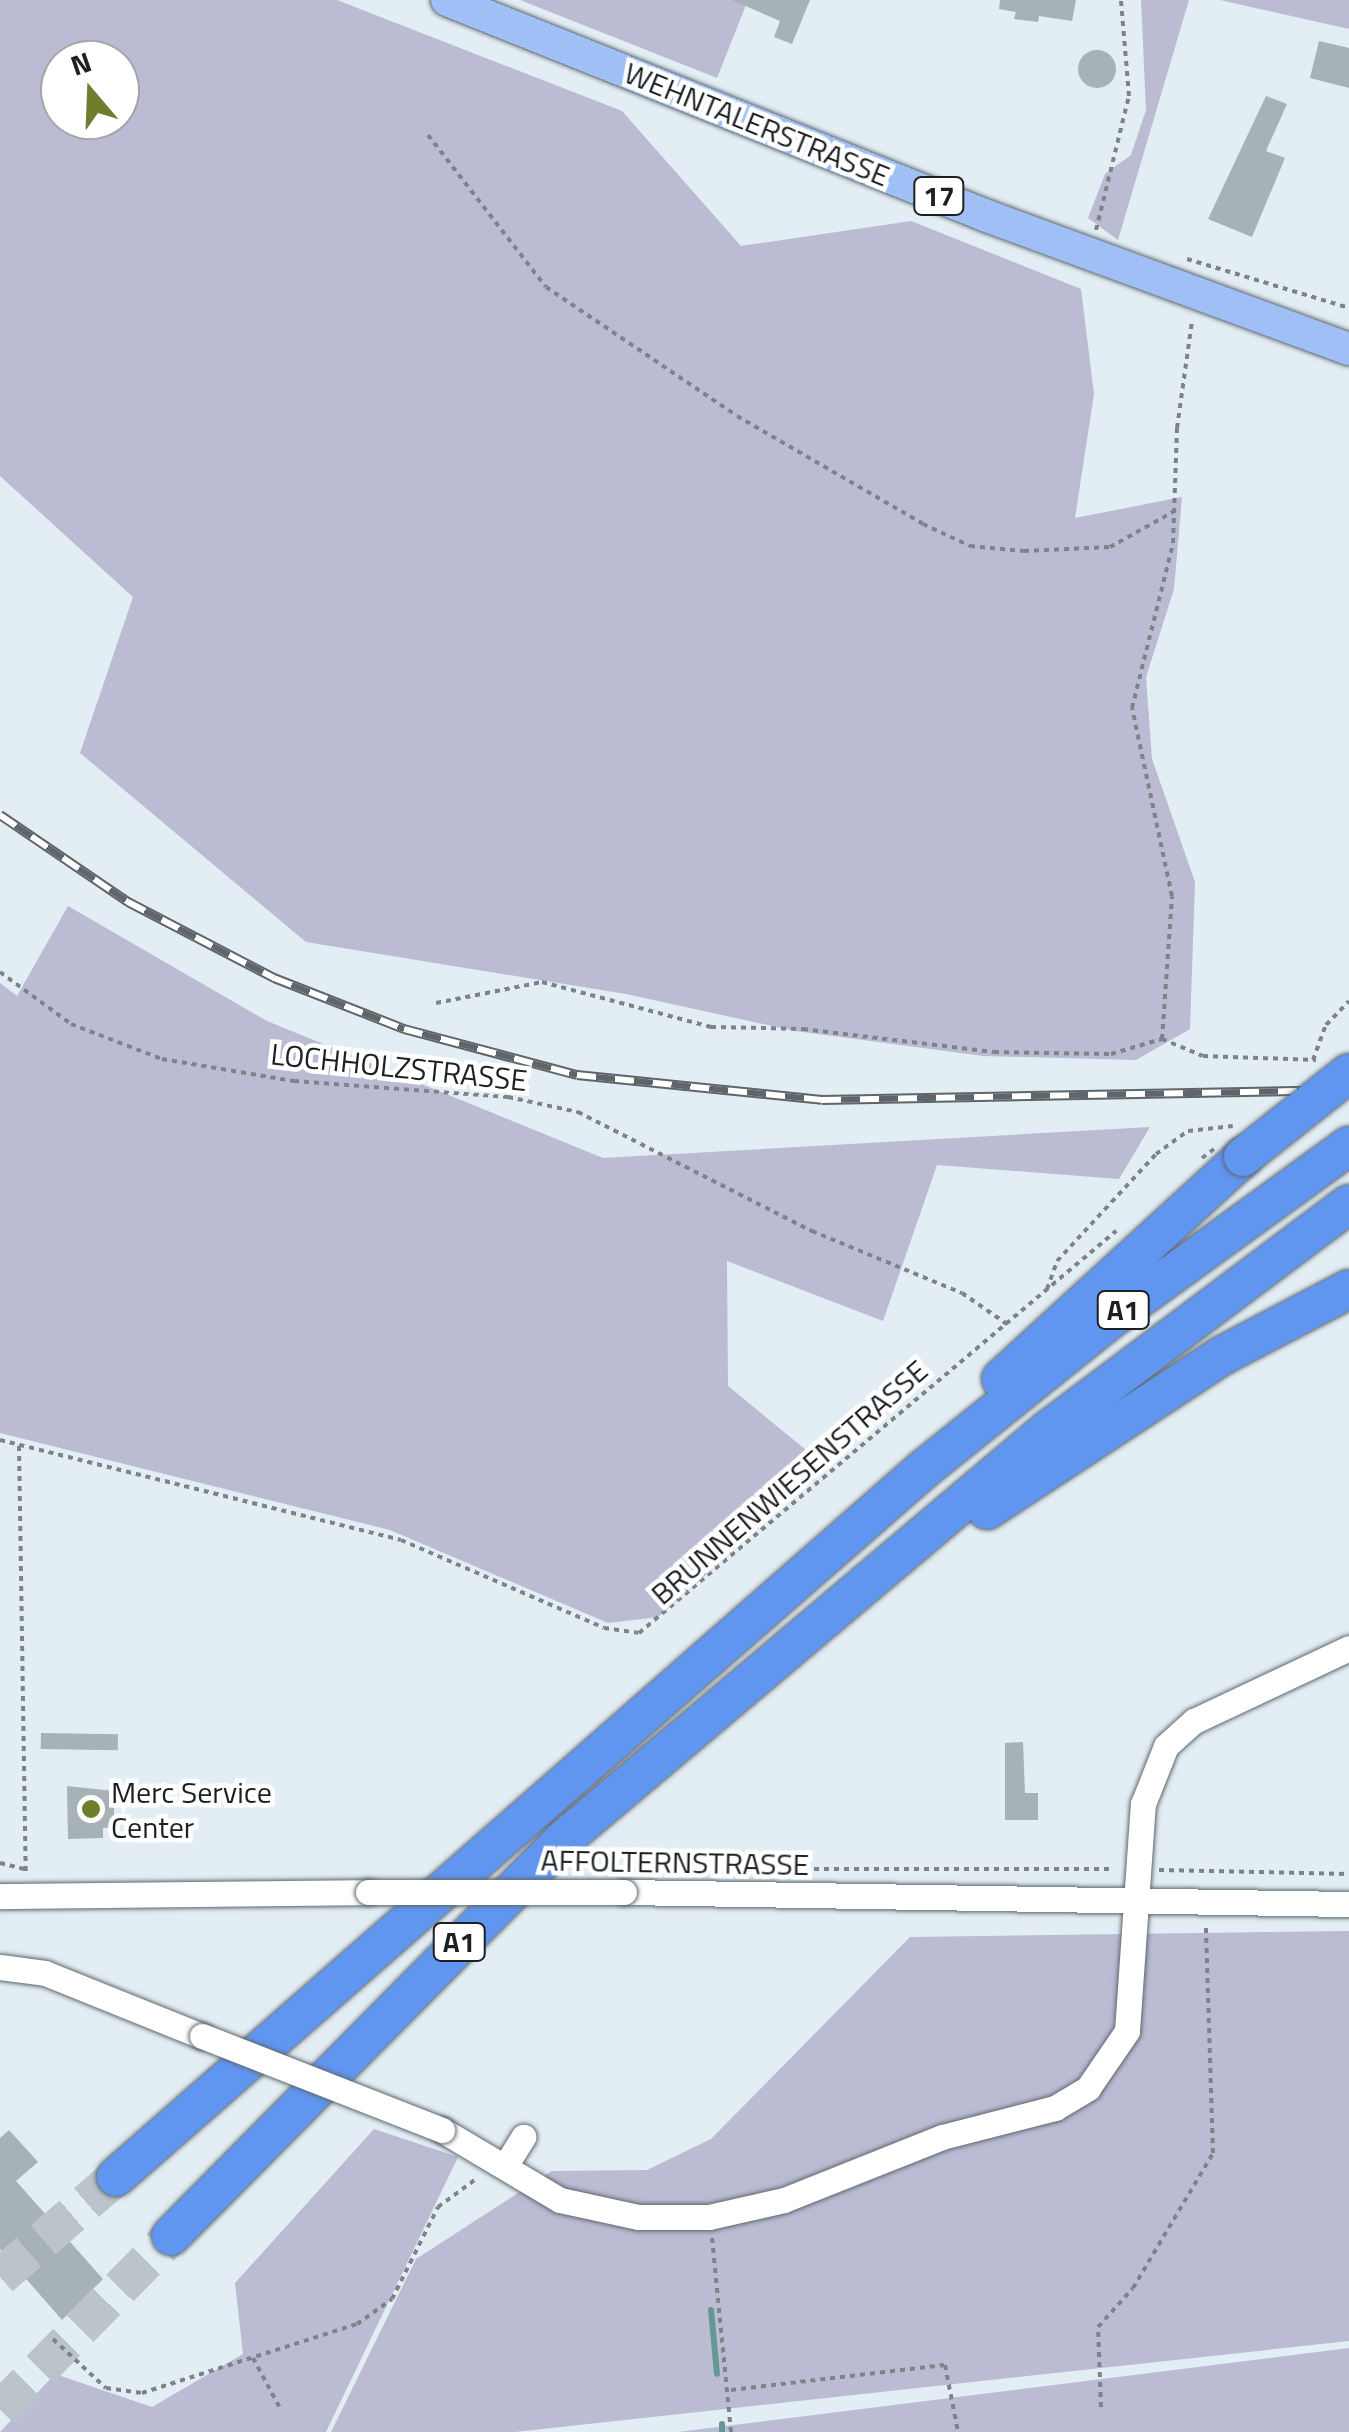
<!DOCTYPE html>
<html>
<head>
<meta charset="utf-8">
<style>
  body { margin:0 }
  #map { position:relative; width:1349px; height:2432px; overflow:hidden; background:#e2edf4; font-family:"Titillium Web",sans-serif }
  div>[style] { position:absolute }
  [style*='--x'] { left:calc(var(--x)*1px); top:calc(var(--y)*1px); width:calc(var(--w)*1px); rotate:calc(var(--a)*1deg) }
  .green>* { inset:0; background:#bbbbd3 }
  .stream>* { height:6px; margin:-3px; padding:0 3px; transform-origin:3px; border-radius:3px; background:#659894 }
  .building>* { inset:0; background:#a6b2b5; transform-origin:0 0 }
  .round { border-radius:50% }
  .highway-tunnel>* { height:38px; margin-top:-19px; transform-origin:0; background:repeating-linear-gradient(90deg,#bbc4ca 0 38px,transparent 0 57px) }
  .path>* { height:4px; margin-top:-2px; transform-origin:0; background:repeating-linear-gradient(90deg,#7d8489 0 5px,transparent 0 10px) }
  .roads { filter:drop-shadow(0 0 2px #5f686f) drop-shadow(0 0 2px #5f686f) }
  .minor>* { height:25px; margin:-12.5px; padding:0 12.5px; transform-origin:12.5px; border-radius:12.5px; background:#fff }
  .major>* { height:32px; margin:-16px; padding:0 16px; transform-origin:16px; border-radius:16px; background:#a0bff6 }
  .highway>* { height:38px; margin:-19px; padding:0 19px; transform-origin:19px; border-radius:19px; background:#6095f0 }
  .rail>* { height:10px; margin-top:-5px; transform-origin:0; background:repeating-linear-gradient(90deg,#fff 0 19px,#5f6569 0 38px); box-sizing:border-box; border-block:2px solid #5f6569 }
  .path-bridge>* { height:4px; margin-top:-2px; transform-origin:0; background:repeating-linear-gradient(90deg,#7d8489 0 5px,transparent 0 10px) }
  .bridges { filter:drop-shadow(0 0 2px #5f686f) drop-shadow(0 0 2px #5f686f) }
  .minor-bridge>* { height:25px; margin:-12.5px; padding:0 12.5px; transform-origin:12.5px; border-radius:12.5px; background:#fff }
  .highway-bridge>* { height:38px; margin:-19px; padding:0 19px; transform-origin:19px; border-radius:19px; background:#6095f0 }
  .dots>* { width:28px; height:28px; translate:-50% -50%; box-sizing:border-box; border:5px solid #fff; border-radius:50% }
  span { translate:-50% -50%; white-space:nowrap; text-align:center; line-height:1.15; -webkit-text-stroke:9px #fff; paint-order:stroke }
  .shield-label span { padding:2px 8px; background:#fff; border:2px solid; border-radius:8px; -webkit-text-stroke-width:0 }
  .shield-label { font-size:28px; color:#1d2023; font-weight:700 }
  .street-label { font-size:30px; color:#1d2023 }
  .poi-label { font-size:30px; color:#1d2023 }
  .left { translate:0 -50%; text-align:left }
  .north { position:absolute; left:40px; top:40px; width:100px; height:100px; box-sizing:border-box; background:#fff; border:2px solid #a5a6a7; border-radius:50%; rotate:341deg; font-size:28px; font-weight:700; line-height:40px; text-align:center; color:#1d2023 }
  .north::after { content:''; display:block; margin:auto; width:35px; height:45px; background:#6f7e2c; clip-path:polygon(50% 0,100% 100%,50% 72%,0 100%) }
</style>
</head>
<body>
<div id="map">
  <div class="green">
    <div style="clip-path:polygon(evenodd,0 0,337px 0,622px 111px,741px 246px,911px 221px,1081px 289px,1094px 394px,1075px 518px,1182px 497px,1174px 589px,1146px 677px,1152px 759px,1195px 882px,1190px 1029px,1136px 1060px,983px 1056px,795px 1031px,626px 994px,306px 942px,80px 753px,133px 597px,0 476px,0 0,60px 60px,120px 60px,120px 120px,60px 120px,60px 60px)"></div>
    <div style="clip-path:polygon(520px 0,748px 0,717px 78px)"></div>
    <div style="clip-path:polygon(1141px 0,1189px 0,1118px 240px,1088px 218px,1105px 174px,1131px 155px,1146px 110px)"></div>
    <div style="clip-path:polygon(1220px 0,1349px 0,1349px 29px)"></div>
    <div style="clip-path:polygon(68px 906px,267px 1021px,603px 1158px,1150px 1127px,1119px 1179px,937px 1165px,883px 1321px,727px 1261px,728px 1386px,828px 1468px,658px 1617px,608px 1623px,390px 1530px,0 1433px,0 983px,17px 996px)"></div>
    <div style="clip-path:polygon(1349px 1931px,1349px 2341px,515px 2432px,331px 2432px,416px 2259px,552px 2171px,647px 2170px,711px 2139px,910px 1937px)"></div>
    <div style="clip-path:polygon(374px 2129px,458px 2157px,326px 2432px,0 2432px,55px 2374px,152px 2407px,243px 2354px,235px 2283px)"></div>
    <div style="clip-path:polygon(1349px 2348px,1349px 2432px,678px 2432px)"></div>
  </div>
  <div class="stream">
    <div style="--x:711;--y:2310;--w:64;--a:84.6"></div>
    <div style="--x:722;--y:2424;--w:8;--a:90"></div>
  </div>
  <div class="building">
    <div style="clip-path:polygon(732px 0,810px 0,792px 44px,774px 37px,780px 21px)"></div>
    <div style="clip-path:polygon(1000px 0,1076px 0,1072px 21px,1039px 16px,1038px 22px,1014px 19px,1016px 12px,999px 9px)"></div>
    <div style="clip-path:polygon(1319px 41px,1349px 48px,1349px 88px,1310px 78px)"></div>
    <div class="round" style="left:1078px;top:50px;width:38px;height:38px"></div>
    <div style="clip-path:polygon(1266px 96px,1287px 104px,1266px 151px,1285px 158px,1252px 237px,1208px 219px)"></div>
    <div style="left:41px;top:1733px;width:77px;height:16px;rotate:1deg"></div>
    <div style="clip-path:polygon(1023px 1742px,1025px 1793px,1038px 1793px,1038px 1820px,1005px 1820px,1005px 1743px)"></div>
    <div style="clip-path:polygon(67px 1786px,114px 1791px,114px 1827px,103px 1828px,103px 1838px,68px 1839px)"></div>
    <div style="clip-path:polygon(9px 2130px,38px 2162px,16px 2181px,103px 2279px,62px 2320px,0 2249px,0 2138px)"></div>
  </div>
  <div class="highway-tunnel">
    <div style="--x:0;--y:2277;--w:153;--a:-40.8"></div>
    <div style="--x:0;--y:2410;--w:244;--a:-45.5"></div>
  </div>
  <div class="path">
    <div style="--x:428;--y:135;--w:192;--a:52.2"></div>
    <div style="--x:546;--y:287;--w:230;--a:34"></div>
    <div style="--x:737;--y:416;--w:215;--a:30.1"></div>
    <div style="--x:923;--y:524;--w:52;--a:25.1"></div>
    <div style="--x:970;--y:546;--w:54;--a:5.3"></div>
    <div style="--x:1024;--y:551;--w:86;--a:-2.7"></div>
    <div style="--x:1110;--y:547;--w:72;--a:-29.1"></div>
    <div style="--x:1096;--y:230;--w:138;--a:-76.2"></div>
    <div style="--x:1129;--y:96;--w:96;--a:-94.8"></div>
    <div style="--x:1187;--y:259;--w:169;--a:16.8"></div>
    <div style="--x:0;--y:972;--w:88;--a:36.2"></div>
    <div style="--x:71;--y:1024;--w:97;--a:21"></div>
    <div style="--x:162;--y:1059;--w:134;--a:9.5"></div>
    <div style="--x:294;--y:1081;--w:215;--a:4.3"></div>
    <div style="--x:508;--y:1097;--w:72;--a:12.1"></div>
    <div style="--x:578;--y:1112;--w:263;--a:27"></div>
    <div style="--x:812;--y:1231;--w:162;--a:22.5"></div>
    <div style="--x:962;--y:1293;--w:55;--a:34.6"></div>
    <div style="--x:436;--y:1003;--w:108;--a:-11.2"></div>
    <div style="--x:542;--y:982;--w:175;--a:14.9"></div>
    <div style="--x:711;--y:1027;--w:92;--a:1.2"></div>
    <div style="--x:803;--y:1029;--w:192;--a:6.9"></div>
    <div style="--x:994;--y:1052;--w:117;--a:1"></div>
    <div style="--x:1111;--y:1054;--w:53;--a:-16.4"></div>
    <div style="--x:1162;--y:1039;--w:44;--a:22.5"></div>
    <div style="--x:1203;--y:1056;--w:113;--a:2"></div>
    <div style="--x:1162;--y:1039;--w:143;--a:-86"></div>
    <div style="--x:1172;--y:896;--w:192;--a:-102"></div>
    <div style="--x:1132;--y:708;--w:170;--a:-76"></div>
    <div style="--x:1173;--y:543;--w:115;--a:-88"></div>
    <div style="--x:1177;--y:428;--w:108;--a:-82"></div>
    <div style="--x:1313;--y:1060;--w:37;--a:-70"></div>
    <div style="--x:1326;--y:1025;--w:33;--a:-46"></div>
    <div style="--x:1047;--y:1289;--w:30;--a:-70"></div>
    <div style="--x:1057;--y:1261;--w:146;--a:-47.2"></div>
    <div style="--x:1156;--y:1154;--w:39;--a:-36"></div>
    <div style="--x:1188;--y:1131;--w:45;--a:-6.3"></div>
    <div style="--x:0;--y:1440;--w:413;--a:14"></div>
    <div style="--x:401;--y:1540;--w:221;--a:23.4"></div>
    <div style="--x:604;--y:1628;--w:35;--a:8"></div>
    <div style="--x:639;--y:1633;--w:624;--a:-40.12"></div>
    <div style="--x:19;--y:1446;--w:425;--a:89.1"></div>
    <div style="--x:0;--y:1863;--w:29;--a:14"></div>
    <div style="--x:744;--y:1869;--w:370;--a:0"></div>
    <div style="--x:1159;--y:1870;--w:190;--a:1.2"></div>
    <div style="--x:712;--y:2238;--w:195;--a:84.4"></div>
    <div style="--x:53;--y:2339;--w:72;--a:42.8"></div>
    <div style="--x:106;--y:2388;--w:36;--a:8"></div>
    <div style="--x:142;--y:2393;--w:226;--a:-17.8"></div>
    <div style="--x:357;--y:2324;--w:43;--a:-35.5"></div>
    <div style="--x:392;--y:2299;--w:103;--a:-63.4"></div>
    <div style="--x:438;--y:2207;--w:47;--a:-36.4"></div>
    <div style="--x:253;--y:2358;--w:59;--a:61.7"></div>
    <div style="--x:731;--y:2390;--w:215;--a:-6.7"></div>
    <div style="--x:945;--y:2365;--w:68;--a:79"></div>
    <div style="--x:1101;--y:2407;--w:80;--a:-92.1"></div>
    <div style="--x:1098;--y:2327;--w:52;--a:-48.1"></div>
    <div style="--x:1133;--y:2288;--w:157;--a:-59.3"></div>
    <div style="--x:1213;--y:2153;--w:227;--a:-91.8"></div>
  </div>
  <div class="roads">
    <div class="minor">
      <div style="--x:624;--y:1892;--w:725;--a:0.95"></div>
      <div style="--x:0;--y:1896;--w:368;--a:-0.6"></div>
      <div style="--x:0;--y:1967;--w:45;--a:7.6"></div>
      <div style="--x:45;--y:1973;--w:169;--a:21.9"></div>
      <div style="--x:442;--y:2130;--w:137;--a:30.7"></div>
      <div style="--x:560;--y:2200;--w:80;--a:12.3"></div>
      <div style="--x:638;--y:2217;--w:71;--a:0"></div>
      <div style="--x:709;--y:2217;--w:77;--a:-12.8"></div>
      <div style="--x:784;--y:2200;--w:170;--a:-21.7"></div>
      <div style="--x:942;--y:2137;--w:117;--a:-14.4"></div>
      <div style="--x:1055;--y:2108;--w:39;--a:-31"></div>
      <div style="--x:1088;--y:2088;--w:69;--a:-55.6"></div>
      <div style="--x:1127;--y:2031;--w:228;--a:-86"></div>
      <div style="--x:1143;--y:1804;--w:62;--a:-68.4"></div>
      <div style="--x:1166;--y:1746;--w:38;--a:-42"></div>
      <div style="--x:1194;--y:1721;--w:171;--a:-25.2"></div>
      <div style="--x:507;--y:2163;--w:31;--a:-58"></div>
    </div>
    <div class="major">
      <div style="--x:447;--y:0;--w:582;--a:21.8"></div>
      <div style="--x:987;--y:216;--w:386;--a:20.2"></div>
    </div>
    <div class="highway">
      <div style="--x:1001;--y:1379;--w:328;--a:-42.5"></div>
      <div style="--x:987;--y:1510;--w:282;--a:-33.3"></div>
      <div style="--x:1223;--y:1355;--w:142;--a:-27.6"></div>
      <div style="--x:116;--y:2177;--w:1074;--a:-41.23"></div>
      <div style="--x:924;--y:1469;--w:236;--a:-38.8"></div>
      <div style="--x:1108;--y:1321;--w:298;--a:-36"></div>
      <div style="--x:171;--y:2236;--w:559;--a:-45.29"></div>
      <div style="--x:564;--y:1839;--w:634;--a:-40.2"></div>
      <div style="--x:1048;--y:1430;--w:376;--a:-36.9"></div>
    </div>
  </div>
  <div class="rail">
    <div style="--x:0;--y:815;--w:155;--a:34.2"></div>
    <div style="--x:128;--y:902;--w:165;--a:27.5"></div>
    <div style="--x:274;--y:978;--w:140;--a:21.4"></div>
    <div style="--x:404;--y:1029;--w:179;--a:14.9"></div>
    <div style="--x:577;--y:1075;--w:246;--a:5.8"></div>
    <div style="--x:822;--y:1100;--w:527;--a:-1.09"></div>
  </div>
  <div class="path-bridge">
    <div style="--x:1202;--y:1158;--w:15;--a:-37"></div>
    <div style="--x:634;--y:1870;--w:15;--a:0"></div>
  </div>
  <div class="bridges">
    <div class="minor-bridge">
      <div style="--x:368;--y:1892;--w:256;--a:0"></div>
      <div style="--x:202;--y:2036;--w:258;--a:21.4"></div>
    </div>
    <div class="highway-bridge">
      <div style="--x:1243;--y:1157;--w:135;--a:-38.4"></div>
    </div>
  </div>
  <div class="dots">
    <div style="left:91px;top:1809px;background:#6f7e2c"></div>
  </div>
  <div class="shield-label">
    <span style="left:939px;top:196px">17</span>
    <span style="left:1123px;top:1310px">A1</span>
    <span style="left:459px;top:1942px">A1</span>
  </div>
  <div class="street-label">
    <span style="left:757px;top:124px;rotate:22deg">WEHNTALERSTRASSE</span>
    <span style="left:399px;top:1067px;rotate:6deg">LOCHHOLZSTRASSE</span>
    <span style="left:789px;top:1482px;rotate:-41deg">BRUNNENWIESENSTRASSE</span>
    <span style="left:675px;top:1862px;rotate:1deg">AFFOLTERNSTRASSE</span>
  </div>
  <div class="poi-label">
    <span class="left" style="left:111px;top:1809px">Merc Service<br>Center</span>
  </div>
  <div class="north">N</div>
</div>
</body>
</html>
